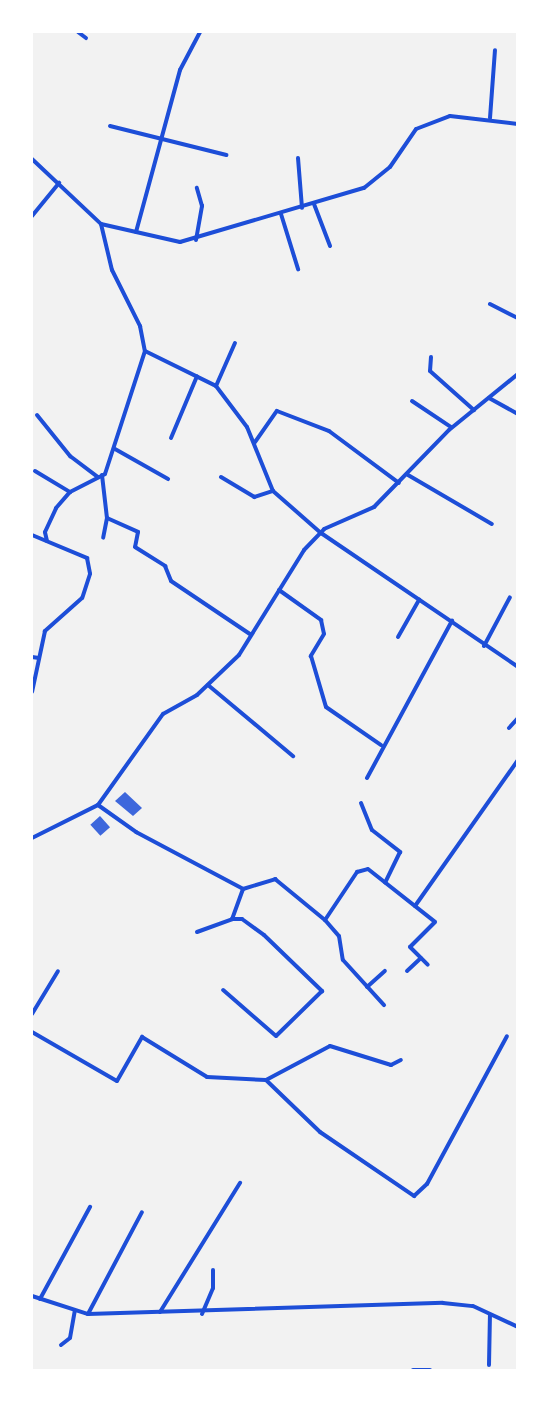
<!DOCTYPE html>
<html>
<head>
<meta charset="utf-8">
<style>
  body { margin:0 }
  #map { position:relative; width:549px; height:1402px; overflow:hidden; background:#f2f2f2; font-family:Barlow,sans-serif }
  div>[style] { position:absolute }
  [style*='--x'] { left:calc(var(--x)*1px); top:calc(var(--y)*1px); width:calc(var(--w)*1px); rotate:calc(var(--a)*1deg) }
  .building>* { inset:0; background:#3d67dc; transform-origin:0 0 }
  .minor>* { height:4px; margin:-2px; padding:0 2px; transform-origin:2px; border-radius:2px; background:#1d4ed8 }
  span { translate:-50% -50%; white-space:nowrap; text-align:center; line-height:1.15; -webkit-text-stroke:4.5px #fff; paint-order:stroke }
  .frame { position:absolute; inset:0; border:33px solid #fff; pointer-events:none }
</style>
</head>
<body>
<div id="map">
  <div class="building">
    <div style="clip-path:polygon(125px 792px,142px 808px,133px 816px,115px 801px)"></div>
    <div style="left:100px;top:816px;width:15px;height:13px;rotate:48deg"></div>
  </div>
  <div class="minor">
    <div style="--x:78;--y:32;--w:10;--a:37"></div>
    <div style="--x:490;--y:118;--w:68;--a:-85.8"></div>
    <div style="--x:110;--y:126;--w:120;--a:14"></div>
    <div style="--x:298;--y:158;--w:50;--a:85.4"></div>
    <div style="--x:32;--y:159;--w:95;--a:43.3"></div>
    <div style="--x:101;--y:224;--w:81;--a:12.8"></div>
    <div style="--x:180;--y:242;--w:192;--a:-16.4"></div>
    <div style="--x:364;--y:188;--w:33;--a:-39"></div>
    <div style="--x:390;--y:167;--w:46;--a:-55.6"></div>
    <div style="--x:416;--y:129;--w:36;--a:-21"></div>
    <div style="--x:450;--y:116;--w:68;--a:6.7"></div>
    <div style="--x:314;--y:204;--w:45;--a:69.1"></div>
    <div style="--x:281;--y:214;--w:58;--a:72.8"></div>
    <div style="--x:32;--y:216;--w:43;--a:-50.7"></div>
    <div style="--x:101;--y:224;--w:47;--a:76.6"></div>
    <div style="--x:112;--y:270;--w:63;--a:63.4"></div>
    <div style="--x:140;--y:326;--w:25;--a:79"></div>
    <div style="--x:145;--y:351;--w:79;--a:26.2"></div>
    <div style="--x:216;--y:386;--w:51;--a:52.9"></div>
    <div style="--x:247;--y:427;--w:69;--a:67.9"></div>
    <div style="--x:273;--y:491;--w:64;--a:41.2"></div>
    <div style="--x:321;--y:533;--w:238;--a:34.2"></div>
    <div style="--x:136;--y:232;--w:168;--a:-74.8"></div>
    <div style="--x:180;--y:70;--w:43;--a:-62.2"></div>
    <div style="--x:196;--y:240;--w:35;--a:-80"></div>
    <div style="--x:202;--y:206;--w:19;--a:-106"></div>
    <div style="--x:490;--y:304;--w:31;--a:27"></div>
    <div style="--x:431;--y:357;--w:14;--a:94"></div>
    <div style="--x:430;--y:371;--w:59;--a:41.6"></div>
    <div style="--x:216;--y:386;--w:47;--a:-66.2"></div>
    <div style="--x:489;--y:398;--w:33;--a:29"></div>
    <div style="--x:412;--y:401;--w:47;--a:33.7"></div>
    <div style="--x:37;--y:415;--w:53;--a:51.2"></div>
    <div style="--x:70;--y:456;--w:35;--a:37"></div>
    <div style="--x:171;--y:438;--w:67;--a:-67.2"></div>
    <div style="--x:255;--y:442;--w:38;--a:-55"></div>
    <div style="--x:277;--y:411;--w:56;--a:21"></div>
    <div style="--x:329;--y:431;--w:87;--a:36.6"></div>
    <div style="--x:115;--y:449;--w:61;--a:29.5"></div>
    <div style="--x:35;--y:471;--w:41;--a:31"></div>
    <div style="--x:102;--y:475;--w:43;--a:83.4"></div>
    <div style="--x:107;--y:518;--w:20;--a:101"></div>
    <div style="--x:408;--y:475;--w:97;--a:30.3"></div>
    <div style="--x:221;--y:477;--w:39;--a:31"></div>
    <div style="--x:254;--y:497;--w:20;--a:-18"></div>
    <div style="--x:107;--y:518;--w:34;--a:24"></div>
    <div style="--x:138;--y:532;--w:15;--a:101"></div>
    <div style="--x:135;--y:547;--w:36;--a:32"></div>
    <div style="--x:165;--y:566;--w:16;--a:68"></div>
    <div style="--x:171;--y:581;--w:95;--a:33.9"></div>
    <div style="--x:32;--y:535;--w:60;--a:22.7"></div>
    <div style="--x:87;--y:558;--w:16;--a:79"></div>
    <div style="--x:90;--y:574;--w:25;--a:108"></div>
    <div style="--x:82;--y:598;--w:50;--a:138.3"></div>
    <div style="--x:45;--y:631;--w:62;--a:102"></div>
    <div style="--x:47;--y:541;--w:9;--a:-103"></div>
    <div style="--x:45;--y:532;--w:26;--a:-65"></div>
    <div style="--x:56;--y:508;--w:21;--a:-49"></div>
    <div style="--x:70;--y:492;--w:39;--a:-27"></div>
    <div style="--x:105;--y:474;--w:129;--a:-72"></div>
    <div style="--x:279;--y:590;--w:52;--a:35.5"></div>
    <div style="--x:321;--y:620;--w:14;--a:78"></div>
    <div style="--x:324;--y:634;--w:26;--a:121"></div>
    <div style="--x:311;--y:656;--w:53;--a:73.6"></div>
    <div style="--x:326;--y:707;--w:67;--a:34.6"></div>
    <div style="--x:398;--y:637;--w:43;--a:-60.4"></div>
    <div style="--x:484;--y:646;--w:55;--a:-62"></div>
    <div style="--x:32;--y:657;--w:7;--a:8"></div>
    <div style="--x:208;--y:685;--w:111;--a:39.9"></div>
    <div style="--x:509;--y:728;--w:13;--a:-48"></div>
    <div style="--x:367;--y:778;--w:179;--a:-61.6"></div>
    <div style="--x:361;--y:803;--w:29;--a:68"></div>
    <div style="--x:372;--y:830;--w:36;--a:38"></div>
    <div style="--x:400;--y:852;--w:34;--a:116"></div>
    <div style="--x:98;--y:805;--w:47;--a:35.4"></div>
    <div style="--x:136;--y:832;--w:121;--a:28"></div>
    <div style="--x:243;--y:889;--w:32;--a:110"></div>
    <div style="--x:232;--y:919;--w:10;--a:0"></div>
    <div style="--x:242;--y:919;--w:27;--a:36"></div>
    <div style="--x:264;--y:935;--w:81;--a:44"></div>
    <div style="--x:322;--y:991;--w:64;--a:135.6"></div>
    <div style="--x:276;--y:1036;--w:70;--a:-139"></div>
    <div style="--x:32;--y:838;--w:74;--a:-26.6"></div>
    <div style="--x:98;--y:805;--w:112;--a:-54.5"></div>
    <div style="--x:163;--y:714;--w:39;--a:-29"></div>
    <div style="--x:197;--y:695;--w:58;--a:-43.6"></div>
    <div style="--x:239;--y:655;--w:123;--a:-58.2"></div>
    <div style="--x:304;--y:550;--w:29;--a:-46"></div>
    <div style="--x:324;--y:529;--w:55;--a:-23.7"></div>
    <div style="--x:374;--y:507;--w:107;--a:-45.8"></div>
    <div style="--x:449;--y:430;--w:89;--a:-39.1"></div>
    <div style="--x:243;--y:889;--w:34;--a:-17"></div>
    <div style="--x:275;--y:879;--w:65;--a:39.4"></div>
    <div style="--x:325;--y:920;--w:21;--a:49"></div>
    <div style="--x:339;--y:936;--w:24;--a:81"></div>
    <div style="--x:343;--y:960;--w:61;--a:47.7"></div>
    <div style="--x:415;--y:906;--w:179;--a:-54.8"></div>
    <div style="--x:325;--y:920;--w:58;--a:-56.3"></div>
    <div style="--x:357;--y:872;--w:11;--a:-15"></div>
    <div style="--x:368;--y:869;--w:85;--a:38.3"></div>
    <div style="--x:435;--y:922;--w:35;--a:135"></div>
    <div style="--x:410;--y:947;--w:25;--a:45"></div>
    <div style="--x:197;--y:932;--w:37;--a:-20"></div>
    <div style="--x:407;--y:971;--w:19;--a:-43"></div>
    <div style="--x:367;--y:987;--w:24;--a:-42"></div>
    <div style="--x:32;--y:1014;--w:50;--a:-58.8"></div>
    <div style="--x:32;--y:1032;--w:98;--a:30"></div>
    <div style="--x:117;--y:1081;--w:51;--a:-60.4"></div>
    <div style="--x:142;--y:1037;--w:76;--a:31.6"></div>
    <div style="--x:207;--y:1077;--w:59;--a:2.9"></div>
    <div style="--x:266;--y:1080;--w:75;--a:43.9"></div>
    <div style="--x:320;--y:1132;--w:114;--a:34.2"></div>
    <div style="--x:414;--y:1196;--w:18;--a:-43"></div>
    <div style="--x:427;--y:1184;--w:168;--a:-61.6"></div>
    <div style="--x:266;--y:1080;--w:72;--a:-28"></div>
    <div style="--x:330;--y:1046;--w:64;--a:17.3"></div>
    <div style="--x:391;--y:1065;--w:11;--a:-27"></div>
    <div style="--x:32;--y:1296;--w:59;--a:17.8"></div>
    <div style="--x:88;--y:1314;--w:355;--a:-1.8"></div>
    <div style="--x:443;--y:1303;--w:30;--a:6"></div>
    <div style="--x:473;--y:1306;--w:50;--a:25"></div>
    <div style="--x:40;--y:1299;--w:105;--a:-61.5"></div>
    <div style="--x:160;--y:1312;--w:152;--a:-58.2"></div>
    <div style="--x:88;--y:1314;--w:115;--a:-62.1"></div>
    <div style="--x:202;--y:1314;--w:28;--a:-67"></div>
    <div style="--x:213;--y:1288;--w:18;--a:-90"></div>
    <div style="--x:61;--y:1345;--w:11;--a:-38"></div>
    <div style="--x:70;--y:1338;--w:27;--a:-80"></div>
    <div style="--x:489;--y:1365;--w:50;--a:-88.9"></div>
    <div style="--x:413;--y:1370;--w:17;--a:0"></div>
  </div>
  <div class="frame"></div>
</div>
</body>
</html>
